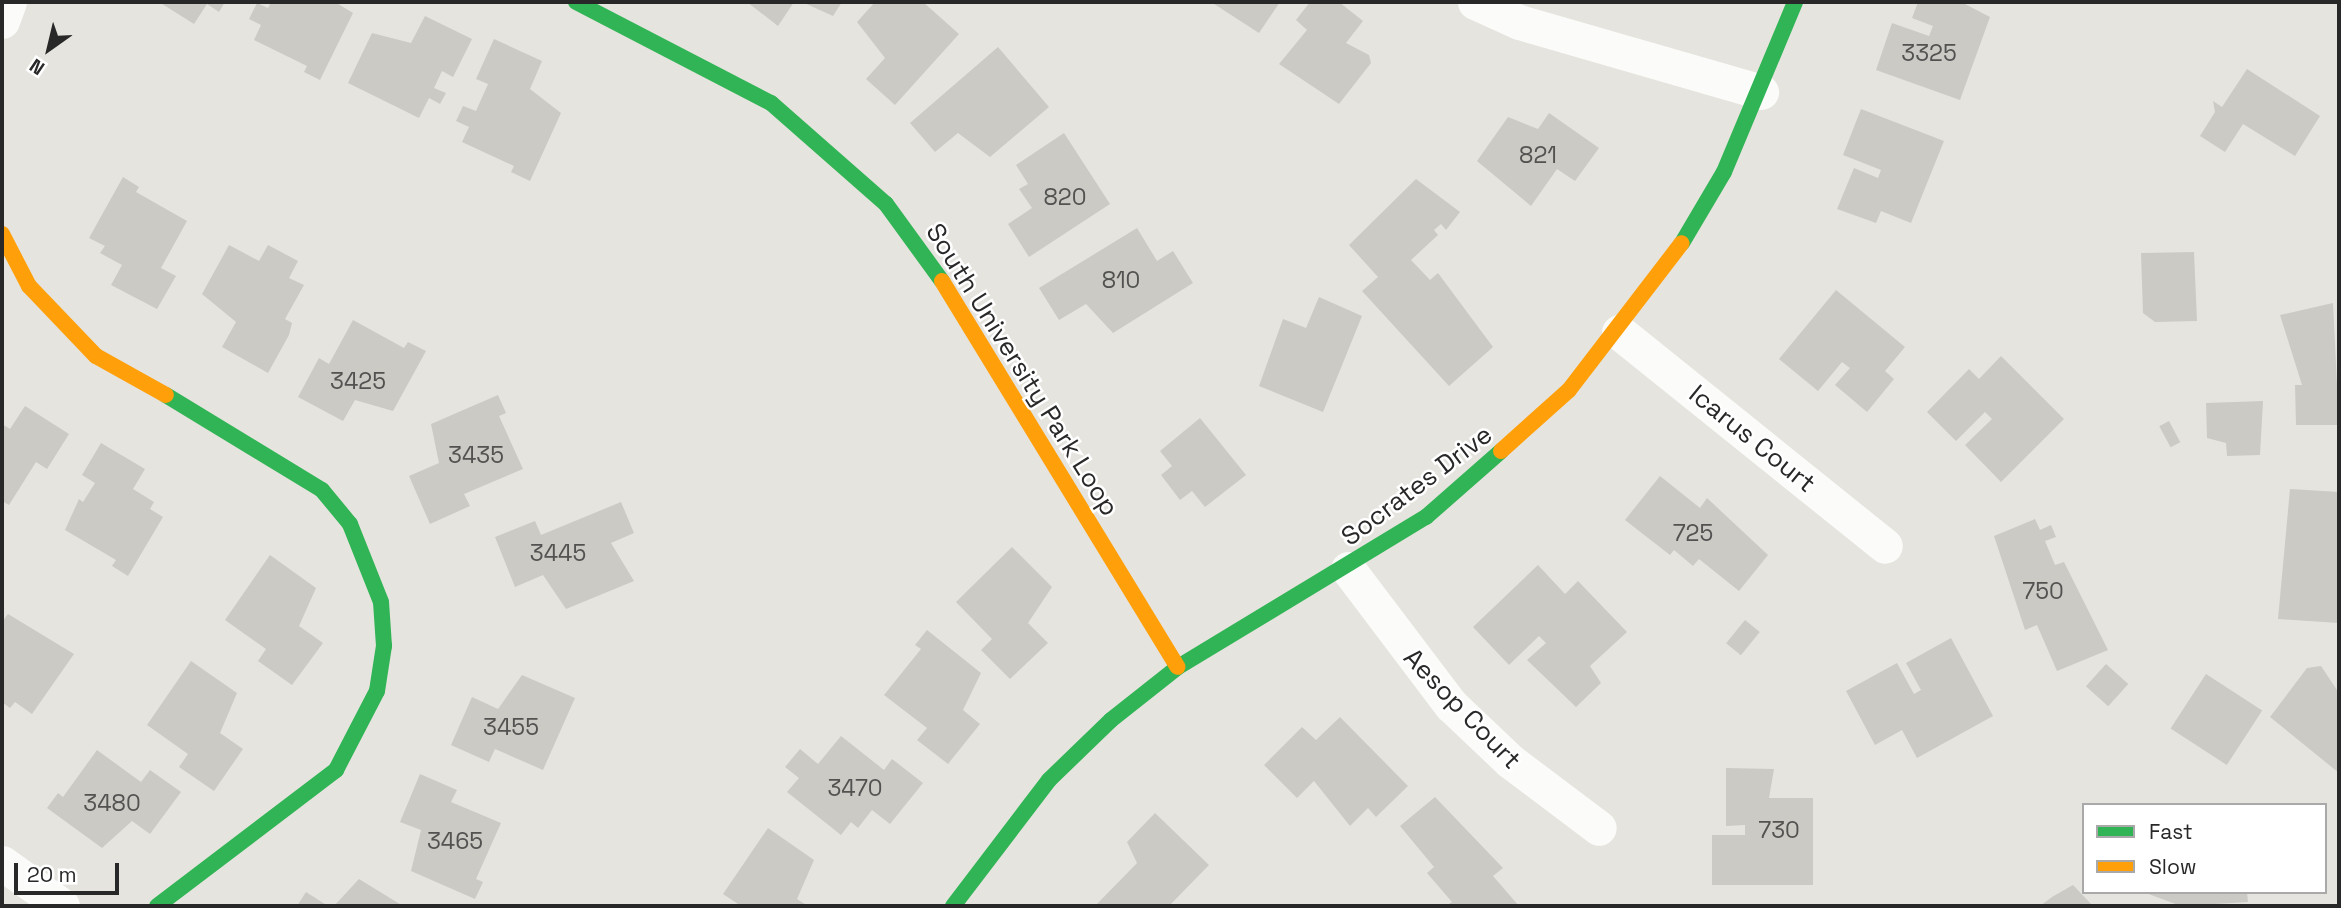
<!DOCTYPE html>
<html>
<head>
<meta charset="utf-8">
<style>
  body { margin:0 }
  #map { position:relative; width:2341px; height:908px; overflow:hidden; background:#e6e4de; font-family:"Space Grotesk",sans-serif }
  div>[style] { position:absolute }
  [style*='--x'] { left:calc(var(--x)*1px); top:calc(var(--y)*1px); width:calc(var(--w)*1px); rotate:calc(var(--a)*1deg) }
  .building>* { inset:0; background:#cbcac5; transform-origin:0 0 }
  .street>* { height:35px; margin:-17.5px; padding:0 17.5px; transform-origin:17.5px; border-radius:17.5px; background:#fbfbfa }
  .fast>* { height:16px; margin:-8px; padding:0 8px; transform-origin:8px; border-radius:8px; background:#30b455 }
  .slow>* { height:16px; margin:-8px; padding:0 8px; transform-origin:8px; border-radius:8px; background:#ff9f0a }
  span { translate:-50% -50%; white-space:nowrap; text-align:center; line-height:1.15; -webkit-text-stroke:5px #fff; paint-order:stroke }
  .number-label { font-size:23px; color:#525251 }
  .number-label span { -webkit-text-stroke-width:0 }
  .street-label { font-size:26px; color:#282828 }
  .frame { position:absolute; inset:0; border:4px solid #282828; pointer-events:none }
  .legend { position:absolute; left:2082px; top:803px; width:245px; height:91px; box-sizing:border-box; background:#fff; border:2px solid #a9a9a9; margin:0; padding:9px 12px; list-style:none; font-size:21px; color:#282828 }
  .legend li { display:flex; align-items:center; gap:14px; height:35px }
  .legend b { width:35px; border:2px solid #a9a9a9 }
  .north { position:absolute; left:14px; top:14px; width:70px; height:70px; -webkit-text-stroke:5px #fff; paint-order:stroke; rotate:214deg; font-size:19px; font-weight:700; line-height:28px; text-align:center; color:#282828 }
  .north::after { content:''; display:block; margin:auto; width:24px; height:32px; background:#282828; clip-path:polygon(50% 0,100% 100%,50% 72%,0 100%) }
  .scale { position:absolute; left:14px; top:863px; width:105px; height:32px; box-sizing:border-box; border:4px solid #282828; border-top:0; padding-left:9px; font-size:21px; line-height:24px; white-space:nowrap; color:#282828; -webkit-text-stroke:5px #fff; paint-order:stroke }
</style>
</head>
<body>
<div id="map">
  <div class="building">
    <div style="clip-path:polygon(159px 2px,225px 2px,219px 12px,207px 4px,194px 24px)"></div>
    <div style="clip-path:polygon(271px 2px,335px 2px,353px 13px,320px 80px,304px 72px,307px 66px,254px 40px,261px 25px,249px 19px,257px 3px,268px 8px)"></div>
    <div style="clip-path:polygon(747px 2px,794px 2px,778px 26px)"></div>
    <div style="clip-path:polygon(802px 2px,842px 2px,833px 16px)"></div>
    <div style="clip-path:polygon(875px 2px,923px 2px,959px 34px,895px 105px,866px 79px,885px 58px,857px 22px)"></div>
    <div style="clip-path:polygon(1211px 2px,1280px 2px,1259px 33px)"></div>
    <div style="clip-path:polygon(1310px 2px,1339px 2px,1363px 21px,1346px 43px,1369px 55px,1371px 63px,1339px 104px,1279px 64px,1307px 30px,1296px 20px)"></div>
    <div style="clip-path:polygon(1918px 2px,1961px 2px,1990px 17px,1960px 100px,1876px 70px,1892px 23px,1929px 36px,1933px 26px,1912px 18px)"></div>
    <div style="clip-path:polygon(425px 16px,472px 39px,453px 77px,442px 71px,434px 88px,446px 93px,440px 104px,429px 98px,419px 118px,348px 83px,372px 33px,411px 43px)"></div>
    <div style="clip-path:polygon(494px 39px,542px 61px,530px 89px,561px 113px,530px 181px,511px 172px,514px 166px,462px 142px,469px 127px,456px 121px,463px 106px,476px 111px,488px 84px,476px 79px)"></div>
    <div style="clip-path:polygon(998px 47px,1049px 107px,990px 157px,958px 133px,935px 152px,910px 123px)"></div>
    <div style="clip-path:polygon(2247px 69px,2320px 116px,2295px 156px,2243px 124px,2225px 152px,2200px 136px,2215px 112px,2213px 101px,2222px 107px)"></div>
    <div style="clip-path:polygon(1861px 109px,1944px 141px,1911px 223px,1881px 211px,1876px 223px,1837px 209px,1854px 168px,1878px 178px,1881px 170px,1843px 155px)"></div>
    <div style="clip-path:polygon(1549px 113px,1599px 148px,1575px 181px,1557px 169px,1531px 206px,1477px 161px,1508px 117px,1538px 129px)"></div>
    <div style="clip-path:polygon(1064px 133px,1110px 204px,1029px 257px,1008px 224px,1032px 208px,1019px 189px,1028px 184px,1016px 165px)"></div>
    <div style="clip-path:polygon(123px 177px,139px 187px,136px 192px,187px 221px,161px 268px,176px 276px,157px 309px,111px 285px,122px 265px,100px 253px,105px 246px,89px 238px)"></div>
    <div style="clip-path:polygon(1416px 179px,1460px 212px,1446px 230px,1441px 224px,1434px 230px,1438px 235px,1411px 260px,1430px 280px,1438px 273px,1493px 347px,1449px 386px,1362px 291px,1378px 277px,1349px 245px)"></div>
    <div style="clip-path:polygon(1137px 228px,1157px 261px,1173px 251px,1193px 283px,1113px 333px,1086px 304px,1059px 320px,1039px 288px)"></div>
    <div style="clip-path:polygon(229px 245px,259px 261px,268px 245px,298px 261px,289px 278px,304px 285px,285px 319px,292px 323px,289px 335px,268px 373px,222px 347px,236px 322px,202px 294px)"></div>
    <div style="clip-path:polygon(2194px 252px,2197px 321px,2155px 322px,2143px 313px,2141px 253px)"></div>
    <div style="clip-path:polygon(1836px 290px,1905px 347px,1885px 371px,1894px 379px,1867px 412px,1835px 385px,1850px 368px,1842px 362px,1818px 391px,1779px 359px)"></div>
    <div style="clip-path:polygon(1319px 297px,1362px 316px,1323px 412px,1259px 386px,1283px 319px,1306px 328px)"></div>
    <div style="clip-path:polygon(2333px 303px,2339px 425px,2296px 425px,2295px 385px,2302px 385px,2280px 315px)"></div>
    <div style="clip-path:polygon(353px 320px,404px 348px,408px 342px,426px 351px,393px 411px,355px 400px,343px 421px,298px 397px,319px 358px,329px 364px)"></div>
    <div style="clip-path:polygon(2001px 356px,2064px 419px,2001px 482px,1965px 445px,1992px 419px,1985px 412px,1956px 441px,1927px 412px,1969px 369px,1979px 379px)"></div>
    <div style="clip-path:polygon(498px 395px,506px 413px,499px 416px,523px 469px,464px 494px,470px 506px,430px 524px,409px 476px,439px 463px,431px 424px)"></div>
    <div style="clip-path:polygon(2263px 401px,2260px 455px,2227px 456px,2226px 443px,2207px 438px,2206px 403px)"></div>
    <div style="clip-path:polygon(25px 406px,69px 434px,47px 469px,36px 462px,9px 505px,2px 501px,2px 424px,10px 429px)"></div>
    <div style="clip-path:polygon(1200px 418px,1246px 475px,1205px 507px,1192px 491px,1180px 500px,1161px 475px,1172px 466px,1160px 451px)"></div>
    <div style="left:2169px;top:421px;width:24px;height:11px;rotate:62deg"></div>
    <div style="clip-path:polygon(101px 443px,145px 469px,133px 489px,154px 502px,150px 509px,163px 517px,128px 576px,112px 566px,116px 560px,65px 530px,79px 499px,83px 502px,95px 483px,82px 475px)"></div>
    <div style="clip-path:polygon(1660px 476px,1700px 508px,1707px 498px,1768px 555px,1739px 591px,1699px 559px,1693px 566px,1674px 550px,1670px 555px,1625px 520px)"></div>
    <div style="clip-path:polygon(2290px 489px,2339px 492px,2339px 623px,2278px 619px)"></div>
    <div style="clip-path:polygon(621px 502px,634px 533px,611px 543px,634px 581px,566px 609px,543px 575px,515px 587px,495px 537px,535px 521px,541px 535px)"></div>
    <div style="clip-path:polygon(2035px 519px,2040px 530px,2051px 525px,2056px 537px,2045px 541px,2055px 565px,2064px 562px,2108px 650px,2057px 671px,2037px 625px,2025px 630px,1994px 536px)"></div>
    <div style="clip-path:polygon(1012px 547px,1052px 587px,1028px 623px,1048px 643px,1010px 679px,981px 650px,992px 639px,956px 602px)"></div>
    <div style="clip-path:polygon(270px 555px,316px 588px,299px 626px,323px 643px,292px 685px,258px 661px,266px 649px,225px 620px)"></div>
    <div style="clip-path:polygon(1538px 565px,1565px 594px,1578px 581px,1627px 632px,1590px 666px,1601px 683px,1576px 707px,1527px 660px,1546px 643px,1539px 636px,1509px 665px,1473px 627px)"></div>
    <div style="clip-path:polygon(8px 614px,74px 654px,32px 714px,15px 702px,10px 708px,2px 702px,2px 622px)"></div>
    <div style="left:1745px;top:620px;width:19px;height:30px;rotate:39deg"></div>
    <div style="clip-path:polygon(927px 630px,981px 673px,963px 710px,980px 724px,948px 764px,917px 740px,927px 728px,884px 695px,921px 649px,915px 645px)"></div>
    <div style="clip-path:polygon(1951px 638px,1993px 716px,1917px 758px,1902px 730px,1875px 745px,1846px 691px,1897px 663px,1914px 694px,1921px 690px,1906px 663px)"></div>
    <div style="clip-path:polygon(191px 661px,237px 693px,220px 733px,243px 749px,214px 791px,179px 767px,188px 754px,147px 725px)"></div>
    <div style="left:2106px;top:664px;width:30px;height:30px;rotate:42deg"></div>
    <div style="clip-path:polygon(2321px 666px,2339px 693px,2339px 773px,2270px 717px,2307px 668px)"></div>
    <div style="left:2206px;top:674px;width:67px;height:65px;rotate:33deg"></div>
    <div style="clip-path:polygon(522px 675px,575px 698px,543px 770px,495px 749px,489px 762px,451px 745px,472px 697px,498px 709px)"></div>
    <div style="clip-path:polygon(1340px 717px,1408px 786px,1376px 817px,1368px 808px,1350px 826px,1314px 781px,1297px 798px,1264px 765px,1302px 727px,1316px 740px)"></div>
    <div style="clip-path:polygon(841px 736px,884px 770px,892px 759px,923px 783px,890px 824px,872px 810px,858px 828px,851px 822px,841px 835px,787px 792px,799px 778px,785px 767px,800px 749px,818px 764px)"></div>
    <div style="clip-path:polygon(97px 750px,141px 782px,150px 770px,181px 792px,150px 834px,132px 821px,102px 848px,47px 808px,58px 793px,63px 797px)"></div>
    <div style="clip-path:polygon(1726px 768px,1774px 769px,1769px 798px,1813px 798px,1813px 885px,1712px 885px,1712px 835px,1745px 835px,1745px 825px,1726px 826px)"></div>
    <div style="clip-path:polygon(420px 774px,457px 790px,451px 802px,501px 823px,476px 879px,483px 882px,475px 899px,411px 871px,421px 830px,400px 822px)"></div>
    <div style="clip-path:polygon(1435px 797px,1503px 868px,1493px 876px,1519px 906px,1446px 906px,1452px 902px,1427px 873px,1434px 867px,1400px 826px)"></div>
    <div style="clip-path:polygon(1155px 813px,1209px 865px,1169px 906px,1095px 906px,1137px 863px,1127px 842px)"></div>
    <div style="clip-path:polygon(768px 828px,814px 860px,797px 899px,808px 906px,741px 906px,723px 894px)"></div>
    <div style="clip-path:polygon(359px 879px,403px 906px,334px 906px)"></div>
    <div style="clip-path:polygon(2073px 885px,2093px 906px,2040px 906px,2052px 897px)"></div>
    <div style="clip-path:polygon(306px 892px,328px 906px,297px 906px)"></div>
    <div style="clip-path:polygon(2143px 892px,2247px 892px,2248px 902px,2181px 906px)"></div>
  </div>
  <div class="street">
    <div style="--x:1475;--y:2;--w:48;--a:24.4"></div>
    <div style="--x:1519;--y:22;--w:252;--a:16.1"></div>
    <div style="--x:2;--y:21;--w:20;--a:-70"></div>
    <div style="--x:1619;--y:332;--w:341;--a:38.8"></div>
    <div style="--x:1348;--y:569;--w:171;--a:52.9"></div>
    <div style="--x:1451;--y:705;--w:81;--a:43.5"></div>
    <div style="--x:1510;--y:761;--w:111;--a:37"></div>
    <div style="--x:2;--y:863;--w:74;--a:35.6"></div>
  </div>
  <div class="fast">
    <div style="--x:576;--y:2;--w:220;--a:27.4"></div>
    <div style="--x:771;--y:103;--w:153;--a:41.3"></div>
    <div style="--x:886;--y:204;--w:95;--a:54"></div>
    <div style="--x:1682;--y:243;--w:82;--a:-59.4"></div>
    <div style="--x:1724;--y:172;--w:184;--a:-67.3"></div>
    <div style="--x:157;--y:906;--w:225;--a:-37.2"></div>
    <div style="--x:336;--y:770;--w:89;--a:-62.6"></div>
    <div style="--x:377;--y:691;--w:46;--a:-81.2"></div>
    <div style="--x:384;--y:646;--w:44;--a:-93.9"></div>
    <div style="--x:381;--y:602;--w:84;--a:-111.7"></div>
    <div style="--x:350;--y:524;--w:44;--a:-129.5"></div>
    <div style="--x:322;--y:490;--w:183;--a:-148.7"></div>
    <div style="--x:953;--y:906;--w:158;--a:-52.7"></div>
    <div style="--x:1049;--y:780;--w:86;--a:-44.1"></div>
    <div style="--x:1111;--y:720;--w:85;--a:-38.3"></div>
    <div style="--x:1178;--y:667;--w:290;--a:-31.2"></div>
    <div style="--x:1426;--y:517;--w:100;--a:-41.3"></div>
  </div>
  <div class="slow">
    <div style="--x:2;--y:234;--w:59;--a:62.6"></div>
    <div style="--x:29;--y:286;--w:97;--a:46.3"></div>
    <div style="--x:96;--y:356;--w:80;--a:29.1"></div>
    <div style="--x:942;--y:281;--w:452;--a:58.6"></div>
    <div style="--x:1501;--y:451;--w:91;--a:-41.9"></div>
    <div style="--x:1569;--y:390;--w:185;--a:-52.5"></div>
  </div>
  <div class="number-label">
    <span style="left:1929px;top:53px">3325</span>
    <span style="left:1538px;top:155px">821</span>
    <span style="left:1065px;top:197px">820</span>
    <span style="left:1121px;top:280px">810</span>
    <span style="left:358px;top:381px">3425</span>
    <span style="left:476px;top:455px">3435</span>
    <span style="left:1693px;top:533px">725</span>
    <span style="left:558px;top:553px">3445</span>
    <span style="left:2043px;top:591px">750</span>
    <span style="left:511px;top:727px">3455</span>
    <span style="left:855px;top:788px">3470</span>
    <span style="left:112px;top:803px">3480</span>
    <span style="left:1779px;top:830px">730</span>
    <span style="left:455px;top:841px">3465</span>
  </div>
  <div class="street-label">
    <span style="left:1022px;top:370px;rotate:58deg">South University Park Loop</span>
    <span style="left:1752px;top:439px;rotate:39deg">Icarus Court</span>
    <span style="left:1417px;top:486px;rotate:-37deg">Socrates Drive</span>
    <span style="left:1462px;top:709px;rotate:46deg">Aesop Court</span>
  </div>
  <div class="frame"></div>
  <ul class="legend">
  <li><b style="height:9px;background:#30b455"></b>Fast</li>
  <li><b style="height:9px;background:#ff9f0a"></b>Slow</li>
  </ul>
  <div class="north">N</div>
  <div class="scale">20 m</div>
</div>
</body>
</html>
